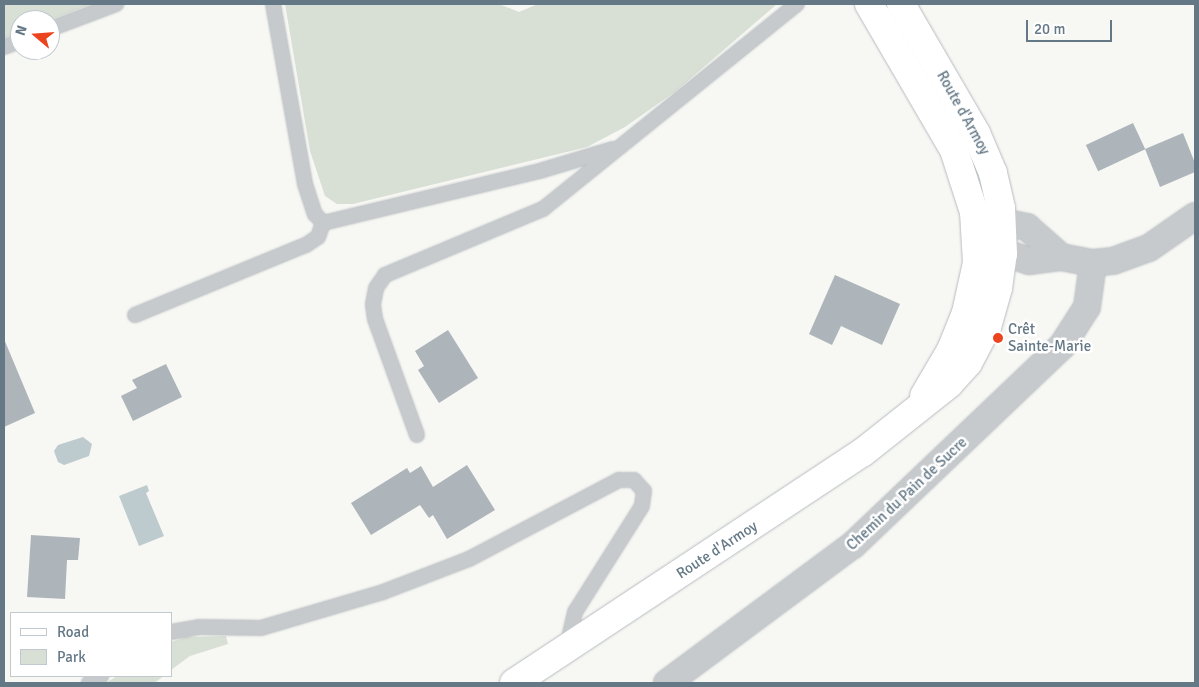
<!DOCTYPE html>
<html>
<head>
<meta charset="utf-8">
<style>
  body { margin:0 }
  #map { position:relative; width:1199px; height:687px; overflow:hidden; background:#f7f7f3; font-family:Signika,sans-serif }
  div>[style] { position:absolute }
  [style*='--x'] { left:calc(var(--x)*1px); top:calc(var(--y)*1px); width:calc(var(--w)*1px); rotate:calc(var(--a)*1deg) }
  .green>* { inset:0; background:#d8dfd4 }
  .water>* { inset:0; background:#bdcace }
  .building>* { inset:0; background:#adb5bb; transform-origin:0 0 }
  .roads { filter:drop-shadow(0 0 1px #b6bcc0) drop-shadow(0 0 1px #b6bcc0) }
  .service>* { height:14px; margin:-7px; padding:0 7px; transform-origin:7px; border-radius:7px; background:#c6cacd }
  .minor>* { height:26px; margin:-13px; padding:0 13px; transform-origin:13px; border-radius:13px; background:#c6cacd }
  .secondary>* { height:28px; margin:-14px; padding:0 14px; transform-origin:14px; border-radius:14px; background:#fff }
  .dots>* { width:14px; height:14px; translate:-50% -50%; box-sizing:border-box; border:2px solid #fff; border-radius:50% }
  span { translate:-50% -50%; white-space:nowrap; text-align:center; line-height:1.15; -webkit-text-stroke:5px #fff; paint-order:stroke }
  .street-label { font-size:15px; color:#647886 }
  .poi-label { font-size:15px; color:#647886 }
  .left { translate:0 -50%; text-align:left }
  .frame { position:absolute; inset:0; border:5px solid #647886; pointer-events:none }
  .legend { position:absolute; left:10px; top:612px; width:162px; height:65px; box-sizing:border-box; background:#fff; border:1px solid #c1c9cf; margin:0; padding:6px 9px; list-style:none; font-size:15px; color:#647886 }
  .legend li { display:flex; align-items:center; gap:10px; height:25px }
  .legend b { width:25px; border:1px solid #c1c9cf }
  .north { position:absolute; left:10px; top:10px; width:50px; height:50px; box-sizing:border-box; background:#fff; border:1px solid #c1c9cf; border-radius:50%; rotate:288deg; font-size:14px; font-weight:700; line-height:20px; text-align:center; color:#647886 }
  .north::after { content:''; display:block; margin:auto; width:18px; height:22px; background:#ec441e; clip-path:polygon(50% 0,100% 100%,50% 72%,0 100%) }
  .scale { position:absolute; left:1026px; top:20px; width:86px; height:22px; box-sizing:border-box; border:2px solid #647886; border-top:0; padding-left:6px; font-size:15px; line-height:18px; white-space:nowrap; color:#647886; -webkit-text-stroke:4px #fff; paint-order:stroke }
</style>
</head>
<body>
<div id="map">
  <div class="green">
    <div style="clip-path:polygon(4px 4px,92px 4px,50px 20px,20px 20px,20px 32px,4px 38px)"></div>
    <div style="clip-path:polygon(285px 4px,499px 4px,519px 12px,538px 4px,777px 4px,676px 91px,625px 127px,587px 147px,353px 204px,337px 204px,325px 196px,310px 151px)"></div>
    <div style="clip-path:polygon(226px 636px,228px 644px,190px 656px,171px 670px,171px 642px,186px 637px)"></div>
    <div style="clip-path:polygon(117px 676px,164px 676px,154px 683px,106px 683px)"></div>
  </div>
  <div class="water">
    <div style="clip-path:polygon(83px 437px,92px 444px,89px 456px,64px 465px,58px 462px,54px 451px,58px 445px)"></div>
    <div style="clip-path:polygon(147px 485px,149px 491px,146px 493px,164px 536px,139px 546px,119px 496px)"></div>
  </div>
  <div class="building">
    <div style="left:1133px;top:123px;width:29px;height:52px;rotate:65deg"></div>
    <div style="clip-path:polygon(1183px 133px,1195px 163px,1195px 172px,1160px 187px,1145px 149px)"></div>
    <div style="clip-path:polygon(835px 275px,900px 304px,882px 345px,841px 326px,832px 345px,809px 334px)"></div>
    <div style="clip-path:polygon(448px 330px,478px 378px,439px 403px,418px 370px,424px 366px,415px 351px)"></div>
    <div style="clip-path:polygon(4px 339px,35px 413px,4px 427px)"></div>
    <div style="clip-path:polygon(166px 364px,182px 397px,133px 421px,121px 396px,137px 388px,132px 380px)"></div>
    <div style="clip-path:polygon(467px 465px,495px 510px,447px 539px,433px 515px,429px 518px,420px 505px,371px 535px,351px 503px,407px 468px,410px 473px,421px 466px,433px 487px)"></div>
    <div style="clip-path:polygon(31px 535px,80px 538px,78px 560px,67px 560px,65px 599px,27px 597px)"></div>
  </div>
  <div class="roads">
    <div class="service">
      <div style="--x:273;--y:4;--w:183;--a:79.9"></div>
      <div style="--x:305;--y:184;--w:32;--a:72"></div>
      <div style="--x:315;--y:214;--w:12;--a:48"></div>
      <div style="--x:50;--y:29;--w:71;--a:-20.7"></div>
      <div style="--x:4;--y:47;--w:17;--a:-21"></div>
      <div style="--x:323;--y:223;--w:226;--a:-13.5"></div>
      <div style="--x:543;--y:170;--w:73;--a:-16.7"></div>
      <div style="--x:135;--y:315;--w:185;--a:-22.3"></div>
      <div style="--x:306;--y:245;--w:14;--a:-34"></div>
      <div style="--x:318;--y:237;--w:15;--a:-70"></div>
      <div style="--x:417;--y:435;--w:123;--a:-109.9"></div>
      <div style="--x:375;--y:319;--w:15;--a:-98"></div>
      <div style="--x:373;--y:304;--w:16;--a:-79"></div>
      <div style="--x:376;--y:288;--w:16;--a:-55"></div>
      <div style="--x:385;--y:275;--w:171;--a:-22.7"></div>
      <div style="--x:543;--y:209;--w:326;--a:-38.9"></div>
      <div style="--x:171;--y:632;--w:27;--a:-10"></div>
      <div style="--x:198;--y:627;--w:63;--a:0.9"></div>
      <div style="--x:261;--y:628;--w:127;--a:-16.4"></div>
      <div style="--x:383;--y:592;--w:92;--a:-21"></div>
      <div style="--x:469;--y:559;--w:170;--a:-27.8"></div>
      <div style="--x:619;--y:480;--w:15;--a:0"></div>
      <div style="--x:634;--y:480;--w:15;--a:48"></div>
      <div style="--x:644;--y:491;--w:15;--a:98"></div>
      <div style="--x:642;--y:506;--w:125;--a:122.3"></div>
      <div style="--x:575;--y:612;--w:36;--a:103"></div>
      <div style="--x:89;--y:683;--w:14;--a:-30"></div>
    </div>
    <div class="minor">
      <div style="--x:980;--y:227;--w:24;--a:-12"></div>
      <div style="--x:1003;--y:222;--w:25;--a:12"></div>
      <div style="--x:1027;--y:227;--w:45;--a:41.4"></div>
      <div style="--x:983;--y:245;--w:49;--a:19.2"></div>
      <div style="--x:1029;--y:261;--w:32;--a:-7"></div>
      <div style="--x:1061;--y:257;--w:33;--a:11"></div>
      <div style="--x:1093;--y:263;--w:20;--a:-6"></div>
      <div style="--x:1113;--y:261;--w:38;--a:-20"></div>
      <div style="--x:1149;--y:248;--w:56;--a:-34.8"></div>
      <div style="--x:667;--y:683;--w:232;--a:-36.6"></div>
      <div style="--x:853;--y:545;--w:289;--a:-43.6"></div>
      <div style="--x:1062;--y:346;--w:46;--a:-57.3"></div>
      <div style="--x:1087;--y:307;--w:44;--a:-82.2"></div>
    </div>
    <div class="secondary">
      <div style="--x:869;--y:4;--w:169;--a:59.8"></div>
      <div style="--x:954;--y:150;--w:65;--a:72.1"></div>
      <div style="--x:974;--y:212;--w:51;--a:86.6"></div>
      <div style="--x:977;--y:263;--w:51;--a:102.4"></div>
      <div style="--x:966;--y:313;--w:40;--a:112"></div>
      <div style="--x:951;--y:350;--w:53;--a:120.4"></div>
      <div style="--x:514;--y:683;--w:417;--a:-33.5"></div>
      <div style="--x:862;--y:453;--w:111;--a:-38.4"></div>
      <div style="--x:949;--y:384;--w:28;--a:-48"></div>
      <div style="--x:968;--y:363;--w:41;--a:-62.2"></div>
      <div style="--x:987;--y:327;--w:41;--a:-74.2"></div>
      <div style="--x:998;--y:288;--w:34;--a:-82"></div>
      <div style="--x:1003;--y:254;--w:46;--a:-92.5"></div>
      <div style="--x:1001;--y:208;--w:36;--a:-103"></div>
      <div style="--x:993;--y:173;--w:43;--a:-113"></div>
      <div style="--x:976;--y:133;--w:149;--a:-120.2"></div>
    </div>
  </div>
  <div class="dots">
    <div style="left:998px;top:338px;background:#ec441e"></div>
  </div>
  <div class="street-label">
    <span style="left:963px;top:113px;rotate:61deg">Route d'Armoy</span>
    <span style="left:907px;top:494px;rotate:-43deg">Chemin du Pain de Sucre</span>
    <span style="left:717px;top:550px;rotate:-33deg">Route d'Armoy</span>
  </div>
  <div class="poi-label">
    <span class="left" style="left:1008px;top:338px">Crêt<br>Sainte-Marie</span>
  </div>
  <div class="frame"></div>
  <ul class="legend">
  <li><b style="height:6px;background:#fff"></b>Road</li>
  <li><b style="height:14px;background:#d8dfd4"></b>Park</li>
  </ul>
  <div class="north">N</div>
  <div class="scale">20 m</div>
</div>
</body>
</html>
